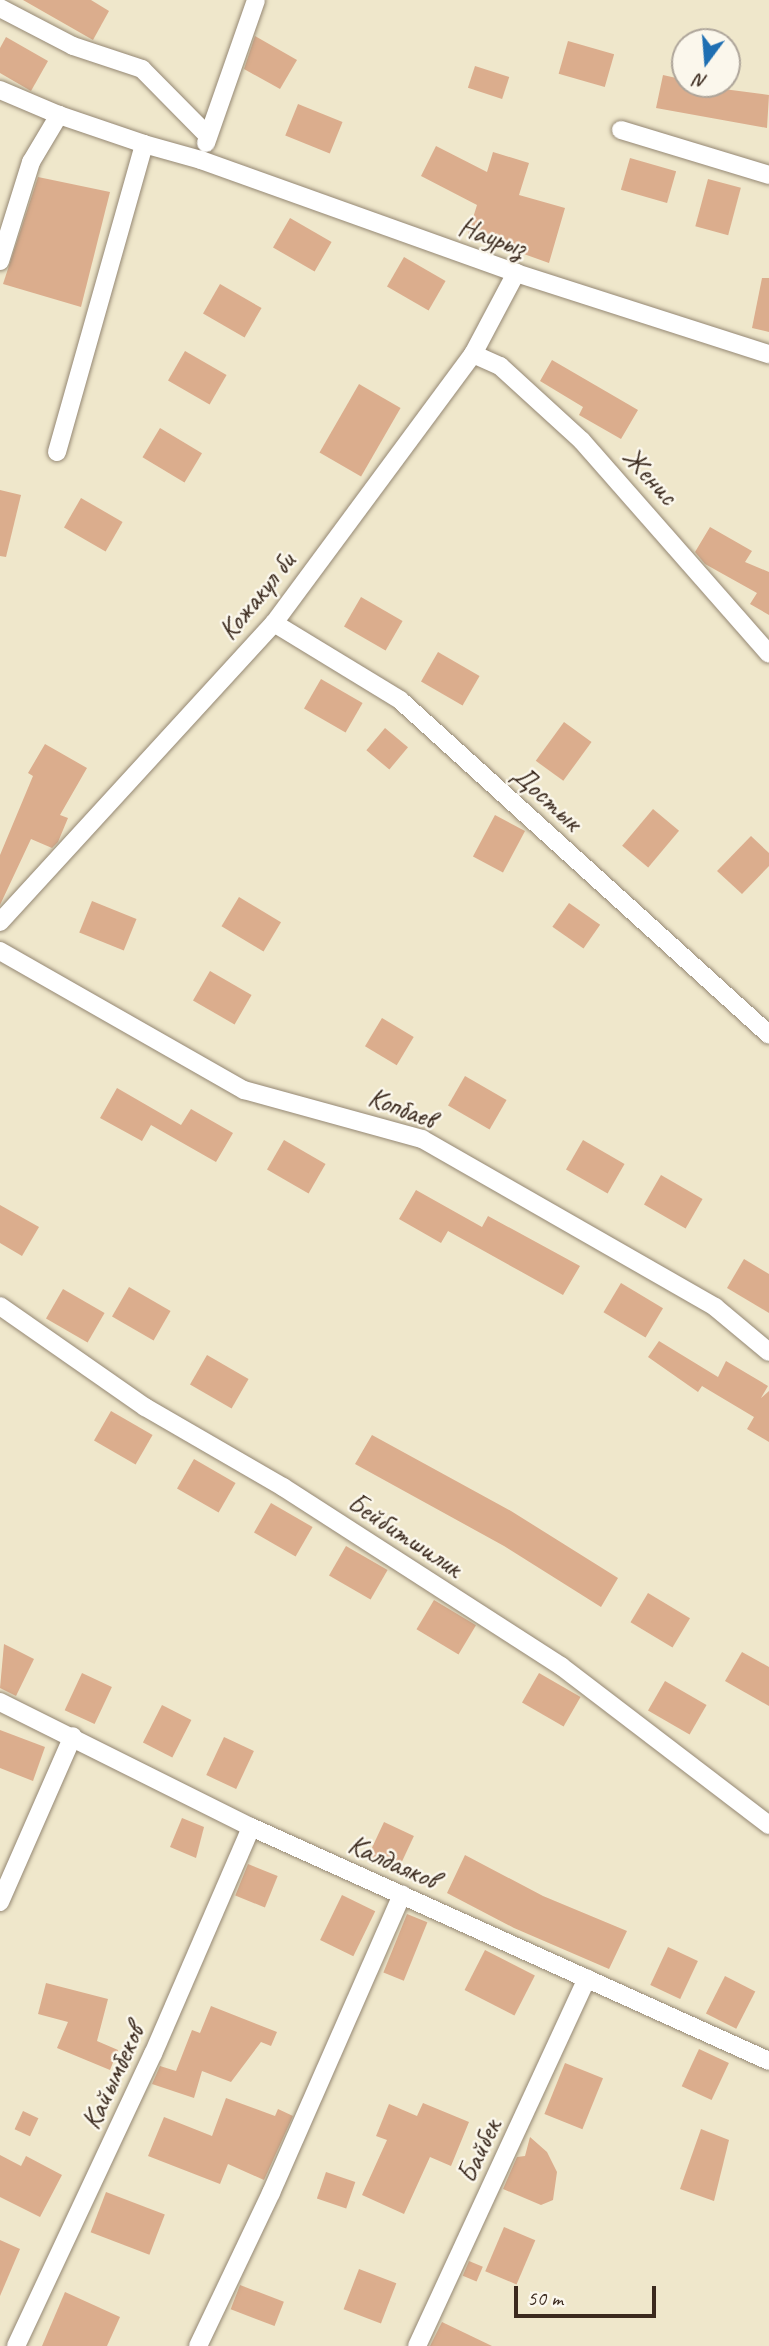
<!DOCTYPE html>
<html>
<head>
<meta charset="utf-8">
<style>
  body { margin:0 }
  #map { position:relative; width:769px; height:2346px; overflow:hidden; background:#efe7cb; font-family:Caveat,sans-serif }
  div>[style] { position:absolute }
  [style*='--x'] { left:calc(var(--x)*1px); top:calc(var(--y)*1px); width:calc(var(--w)*1px); rotate:calc(var(--a)*1deg) }
  .building>* { inset:0; background:#dbad8d; transform-origin:0 0 }
  .roads { filter:drop-shadow(0 0 2px #958874) drop-shadow(0 0 2px #958874) }
  .minor>* { height:18px; margin:-9px; padding:0 9px; transform-origin:9px; border-radius:9px; background:#fff }
  span { translate:-50% -50%; white-space:nowrap; text-align:center; line-height:1.15; -webkit-text-stroke:5px #fbf7ec; paint-order:stroke }
  .street-label { font-size:28px; color:#3b2a1e }
  .north { position:absolute; left:671px; top:28px; width:70px; height:70px; box-sizing:border-box; background:#fbf7ec; border:2px solid #aea59a; border-radius:50%; rotate:196deg; font-size:19px; font-weight:700; line-height:28px; text-align:center; color:#3b2a1e }
  .north::after { content:''; display:block; margin:auto; width:24px; height:32px; background:#1f6fb2; clip-path:polygon(50% 0,100% 100%,50% 72%,0 100%) }
  .scale { position:absolute; left:514px; top:2286px; width:142px; height:32px; box-sizing:border-box; border:4px solid #3b2a1e; border-top:0; padding-left:9px; font-size:21px; line-height:24px; white-space:nowrap; color:#3b2a1e; -webkit-text-stroke:5px #fbf7ec; paint-order:stroke }
</style>
</head>
<body>
<div id="map">
  <div class="building">
    <div style="clip-path:polygon(23px 0,91px 0,109px 11px,93px 40px)"></div>
    <div style="clip-path:polygon(255px 36px,297px 60px,280px 89px,244px 69px)"></div>
    <div style="clip-path:polygon(6px 37px,48px 61px,31px 91px,0 73px,0 48px)"></div>
    <div style="left:568px;top:41px;width:48px;height:34px;rotate:16deg"></div>
    <div style="left:475px;top:66px;width:36px;height:23px;rotate:18deg"></div>
    <div style="clip-path:polygon(663px 75px,685px 80px,685px 84px,769px 95px,767px 128px,656px 108px)"></div>
    <div style="left:298px;top:104px;width:48px;height:34px;rotate:22deg"></div>
    <div style="clip-path:polygon(436px 146px,487px 172px,493px 152px,529px 163px,519px 195px,565px 208px,549px 263px,468px 234px,477px 205px,421px 176px)"></div>
    <div style="left:630px;top:158px;width:48px;height:33px;rotate:16deg"></div>
    <div style="clip-path:polygon(38px 177px,110px 192px,81px 307px,3px 284px)"></div>
    <div style="left:708px;top:179px;width:34px;height:49px;rotate:15deg"></div>
    <div style="left:290px;top:218px;width:48px;height:34px;rotate:30deg"></div>
    <div style="left:404px;top:257px;width:48px;height:34px;rotate:30deg"></div>
    <div style="clip-path:polygon(762px 278px,769px 278px,769px 332px,752px 328px)"></div>
    <div style="left:220px;top:284px;width:48px;height:34px;rotate:30deg"></div>
    <div style="left:185px;top:351px;width:48px;height:34px;rotate:30deg"></div>
    <div style="clip-path:polygon(552px 360px,638px 410px,621px 439px,579px 415px,583px 407px,540px 381px)"></div>
    <div style="left:359px;top:384px;width:48px;height:79px;rotate:30deg"></div>
    <div style="left:160px;top:428px;width:49px;height:34px;rotate:31deg"></div>
    <div style="clip-path:polygon(0 490px,21px 495px,6px 557px,0 556px)"></div>
    <div style="left:81px;top:498px;width:48px;height:34px;rotate:30deg"></div>
    <div style="clip-path:polygon(710px 527px,752px 551px,745px 562px,769px 572px,769px 615px,750px 604px,757px 593px,705px 564px,695px 552px)"></div>
    <div style="left:361px;top:597px;width:48px;height:34px;rotate:30deg"></div>
    <div style="left:438px;top:652px;width:48px;height:34px;rotate:30deg"></div>
    <div style="left:321px;top:679px;width:48px;height:34px;rotate:30deg"></div>
    <div style="left:564px;top:722px;width:34px;height:48px;rotate:36deg"></div>
    <div style="left:385px;top:728px;width:30px;height:29px;rotate:40deg"></div>
    <div style="clip-path:polygon(45px 744px,87px 768px,60px 815px,68px 818px,58px 842px,52px 848px,31px 839px,0 905px,0 855px,33px 776px,28px 773px)"></div>
    <div style="left:653px;top:809px;width:34px;height:48px;rotate:40deg"></div>
    <div style="left:495px;top:815px;width:34px;height:47px;rotate:28deg"></div>
    <div style="clip-path:polygon(751px 836px,769px 853px,769px 866px,742px 894px,717px 871px)"></div>
    <div style="left:239px;top:897px;width:49px;height:34px;rotate:31deg"></div>
    <div style="left:92px;top:901px;width:48px;height:34px;rotate:22deg"></div>
    <div style="left:569px;top:903px;width:38px;height:29px;rotate:35deg"></div>
    <div style="left:210px;top:971px;width:48px;height:34px;rotate:30deg"></div>
    <div style="left:382px;top:1018px;width:37px;height:33px;rotate:31deg"></div>
    <div style="left:465px;top:1076px;width:48px;height:34px;rotate:30deg"></div>
    <div style="clip-path:polygon(117px 1088px,181px 1125px,191px 1109px,233px 1133px,216px 1162px,151px 1125px,142px 1141px,100px 1118px)"></div>
    <div style="left:284px;top:1140px;width:48px;height:34px;rotate:30deg"></div>
    <div style="left:583px;top:1140px;width:48px;height:34px;rotate:30deg"></div>
    <div style="left:661px;top:1175px;width:48px;height:34px;rotate:30deg"></div>
    <div style="clip-path:polygon(416px 1190px,482px 1227px,488px 1216px,580px 1266px,563px 1295px,448px 1231px,441px 1243px,399px 1219px)"></div>
    <div style="clip-path:polygon(0 1205px,39px 1227px,22px 1256px,0 1243px)"></div>
    <div style="clip-path:polygon(744px 1259px,769px 1274px,769px 1313px,727px 1288px)"></div>
    <div style="left:621px;top:1283px;width:49px;height:34px;rotate:31deg"></div>
    <div style="left:129px;top:1287px;width:48px;height:34px;rotate:30deg"></div>
    <div style="left:63px;top:1289px;width:48px;height:34px;rotate:30deg"></div>
    <div style="clip-path:polygon(659px 1341px,718px 1377px,726px 1361px,768px 1386px,761px 1398px,769px 1391px,769px 1442px,747px 1429px,754px 1417px,702px 1386px,698px 1392px,648px 1357px)"></div>
    <div style="left:207px;top:1355px;width:48px;height:34px;rotate:30deg"></div>
    <div style="left:111px;top:1411px;width:48px;height:34px;rotate:30deg"></div>
    <div style="clip-path:polygon(372px 1435px,511px 1511px,618px 1578px,601px 1607px,504px 1546px,355px 1464px)"></div>
    <div style="left:194px;top:1459px;width:48px;height:34px;rotate:30deg"></div>
    <div style="left:271px;top:1503px;width:48px;height:34px;rotate:30deg"></div>
    <div style="left:346px;top:1546px;width:48px;height:34px;rotate:30deg"></div>
    <div style="left:648px;top:1593px;width:49px;height:34px;rotate:31deg"></div>
    <div style="left:434px;top:1600px;width:49px;height:34px;rotate:31deg"></div>
    <div style="clip-path:polygon(4px 1644px,34px 1659px,16px 1696px,0 1688px)"></div>
    <div style="clip-path:polygon(742px 1652px,769px 1667px,769px 1706px,725px 1681px)"></div>
    <div style="left:82px;top:1673px;width:33px;height:41px;rotate:25deg"></div>
    <div style="left:539px;top:1673px;width:48px;height:34px;rotate:30deg"></div>
    <div style="left:665px;top:1681px;width:48px;height:34px;rotate:30deg"></div>
    <div style="left:162px;top:1705px;width:33px;height:42px;rotate:27deg"></div>
    <div style="clip-path:polygon(0 1730px,45px 1747px,33px 1781px,0 1768px)"></div>
    <div style="left:224px;top:1737px;width:33px;height:42px;rotate:25deg"></div>
    <div style="clip-path:polygon(182px 1818px,204px 1827px,196px 1858px,170px 1847px)"></div>
    <div style="left:384px;top:1822px;width:33px;height:42px;rotate:25deg"></div>
    <div style="clip-path:polygon(465px 1855px,543px 1896px,627px 1931px,609px 1969px,514px 1928px,447px 1893px)"></div>
    <div style="left:248px;top:1864px;width:32px;height:34px;rotate:22deg"></div>
    <div style="left:342px;top:1895px;width:37px;height:50px;rotate:26deg"></div>
    <div style="left:407px;top:1914px;width:22px;height:63px;rotate:22deg"></div>
    <div style="left:668px;top:1947px;width:33px;height:42px;rotate:25deg"></div>
    <div style="left:485px;top:1950px;width:56px;height:45px;rotate:27deg"></div>
    <div style="left:725px;top:1976px;width:34px;height:42px;rotate:27deg"></div>
    <div style="clip-path:polygon(46px 1983px,108px 1999px,97px 2041px,118px 2050px,110px 2070px,57px 2048px,68px 2022px,38px 2014px)"></div>
    <div style="clip-path:polygon(211px 2006px,277px 2032px,271px 2046px,261px 2042px,231px 2082px,202px 2071px,194px 2098px,152px 2084px,160px 2066px,176px 2071px,192px 2030px,200px 2033px)"></div>
    <div style="left:699px;top:2049px;width:33px;height:41px;rotate:25deg"></div>
    <div style="left:565px;top:2063px;width:41px;height:55px;rotate:22deg"></div>
    <div style="clip-path:polygon(226px 2098px,275px 2116px,278px 2109px,293px 2116px,264px 2180px,228px 2164px,220px 2184px,148px 2156px,164px 2117px,212px 2136px)"></div>
    <div style="clip-path:polygon(423px 2103px,469px 2122px,451px 2166px,430px 2157px,404px 2214px,362px 2195px,387px 2140px,376px 2136px,389px 2104px,417px 2116px)"></div>
    <div style="left:23px;top:2111px;width:17px;height:20px;rotate:25deg"></div>
    <div style="clip-path:polygon(701px 2129px,729px 2140px,714px 2201px,680px 2189px)"></div>
    <div style="clip-path:polygon(530px 2137px,547px 2152px,557px 2172px,553px 2200px,541px 2205px,503px 2189px,517px 2157px,525px 2156px)"></div>
    <div style="clip-path:polygon(0 2155px,21px 2166px,26px 2156px,62px 2175px,40px 2217px,0 2197px)"></div>
    <div style="left:326px;top:2172px;width:31px;height:28px;rotate:19deg"></div>
    <div style="left:106px;top:2192px;width:63px;height:43px;rotate:21deg"></div>
    <div style="left:504px;top:2227px;width:34px;height:48px;rotate:23deg"></div>
    <div style="clip-path:polygon(0 2240px,20px 2249px,0 2296px)"></div>
    <div style="left:469px;top:2261px;width:15px;height:16px;rotate:23deg"></div>
    <div style="left:359px;top:2269px;width:40px;height:43px;rotate:21deg"></div>
    <div style="left:240px;top:2285px;width:47px;height:26px;rotate:21deg"></div>
    <div style="clip-path:polygon(65px 2292px,120px 2317px,107px 2346px,42px 2346px)"></div>
    <div style="clip-path:polygon(442px 2322px,492px 2346px,430px 2346px)"></div>
  </div>
  <div class="roads">
    <div class="minor">
      <div style="--x:0;--y:8;--w:82;--a:27.5"></div>
      <div style="--x:73;--y:46;--w:73;--a:18.4"></div>
      <div style="--x:142;--y:69;--w:94;--a:45.4"></div>
      <div style="--x:0;--y:90;--w:64;--a:23"></div>
      <div style="--x:621;--y:130;--w:155;--a:16.9"></div>
      <div style="--x:206;--y:143;--w:151;--a:-70.7"></div>
      <div style="--x:0;--y:261;--w:104;--a:-72.6"></div>
      <div style="--x:31;--y:162;--w:55;--a:-59.2"></div>
      <div style="--x:59;--y:115;--w:90;--a:18.8"></div>
      <div style="--x:473;--y:354;--w:30;--a:24"></div>
      <div style="--x:500;--y:366;--w:111;--a:42.4"></div>
      <div style="--x:582;--y:441;--w:283;--a:48.7"></div>
      <div style="--x:57;--y:452;--w:320;--a:-74.2"></div>
      <div style="--x:144;--y:144;--w:59;--a:15.7"></div>
      <div style="--x:201;--y:160;--w:335;--a:19.7"></div>
      <div style="--x:516;--y:273;--w:266;--a:17.8"></div>
      <div style="--x:274;--y:623;--w:148;--a:31.4"></div>
      <div style="--x:400;--y:700;--w:498;--a:42.2"></div>
      <div style="--x:0;--y:922;--w:406;--a:-47.5"></div>
      <div style="--x:274;--y:623;--w:335;--a:-53.5"></div>
      <div style="--x:473;--y:354;--w:92;--a:-62"></div>
      <div style="--x:0;--y:951;--w:281;--a:29.7"></div>
      <div style="--x:244;--y:1090;--w:185;--a:15.4"></div>
      <div style="--x:422;--y:1139;--w:338;--a:29.8"></div>
      <div style="--x:715;--y:1307;--w:70;--a:39.8"></div>
      <div style="--x:0;--y:1306;--w:177;--a:34.9"></div>
      <div style="--x:145;--y:1407;--w:160;--a:30.1"></div>
      <div style="--x:283;--y:1487;--w:331;--a:32.8"></div>
      <div style="--x:561;--y:1666;--w:262;--a:37.4"></div>
      <div style="--x:0;--y:1702;--w:280;--a:26.5"></div>
      <div style="--x:251;--y:1827;--w:568;--a:24.31"></div>
      <div style="--x:0;--y:1902;--w:181;--a:-66.3"></div>
      <div style="--x:16;--y:2346;--w:323;--a:-64.9"></div>
      <div style="--x:153;--y:2054;--w:247;--a:-66.6"></div>
      <div style="--x:198;--y:2346;--w:170;--a:-64.5"></div>
      <div style="--x:271;--y:2193;--w:326;--a:-66.3"></div>
      <div style="--x:417;--y:2346;--w:405;--a:-65.2"></div>
    </div>
  </div>
  <div class="street-label">
    <span style="left:492px;top:237px;rotate:19deg">Наурыз</span>
    <span style="left:650px;top:476px;rotate:47deg">Женис</span>
    <span style="left:257px;top:596px;rotate:-51deg">Кожакул би</span>
    <span style="left:547px;top:798px;rotate:42deg">Достык</span>
    <span style="left:402px;top:1108px;rotate:20deg">Копбаев</span>
    <span style="left:405px;top:1535px;rotate:33deg">Бейбитшилик</span>
    <span style="left:393px;top:1862px;rotate:24deg">Калдаяков</span>
    <span style="left:113px;top:2077px;rotate:-65deg">Кайымбеков</span>
    <span style="left:479px;top:2151px;rotate:-65deg">Байбек</span>
  </div>
  <div class="north">N</div>
  <div class="scale">50 m</div>
</div>
</body>
</html>
